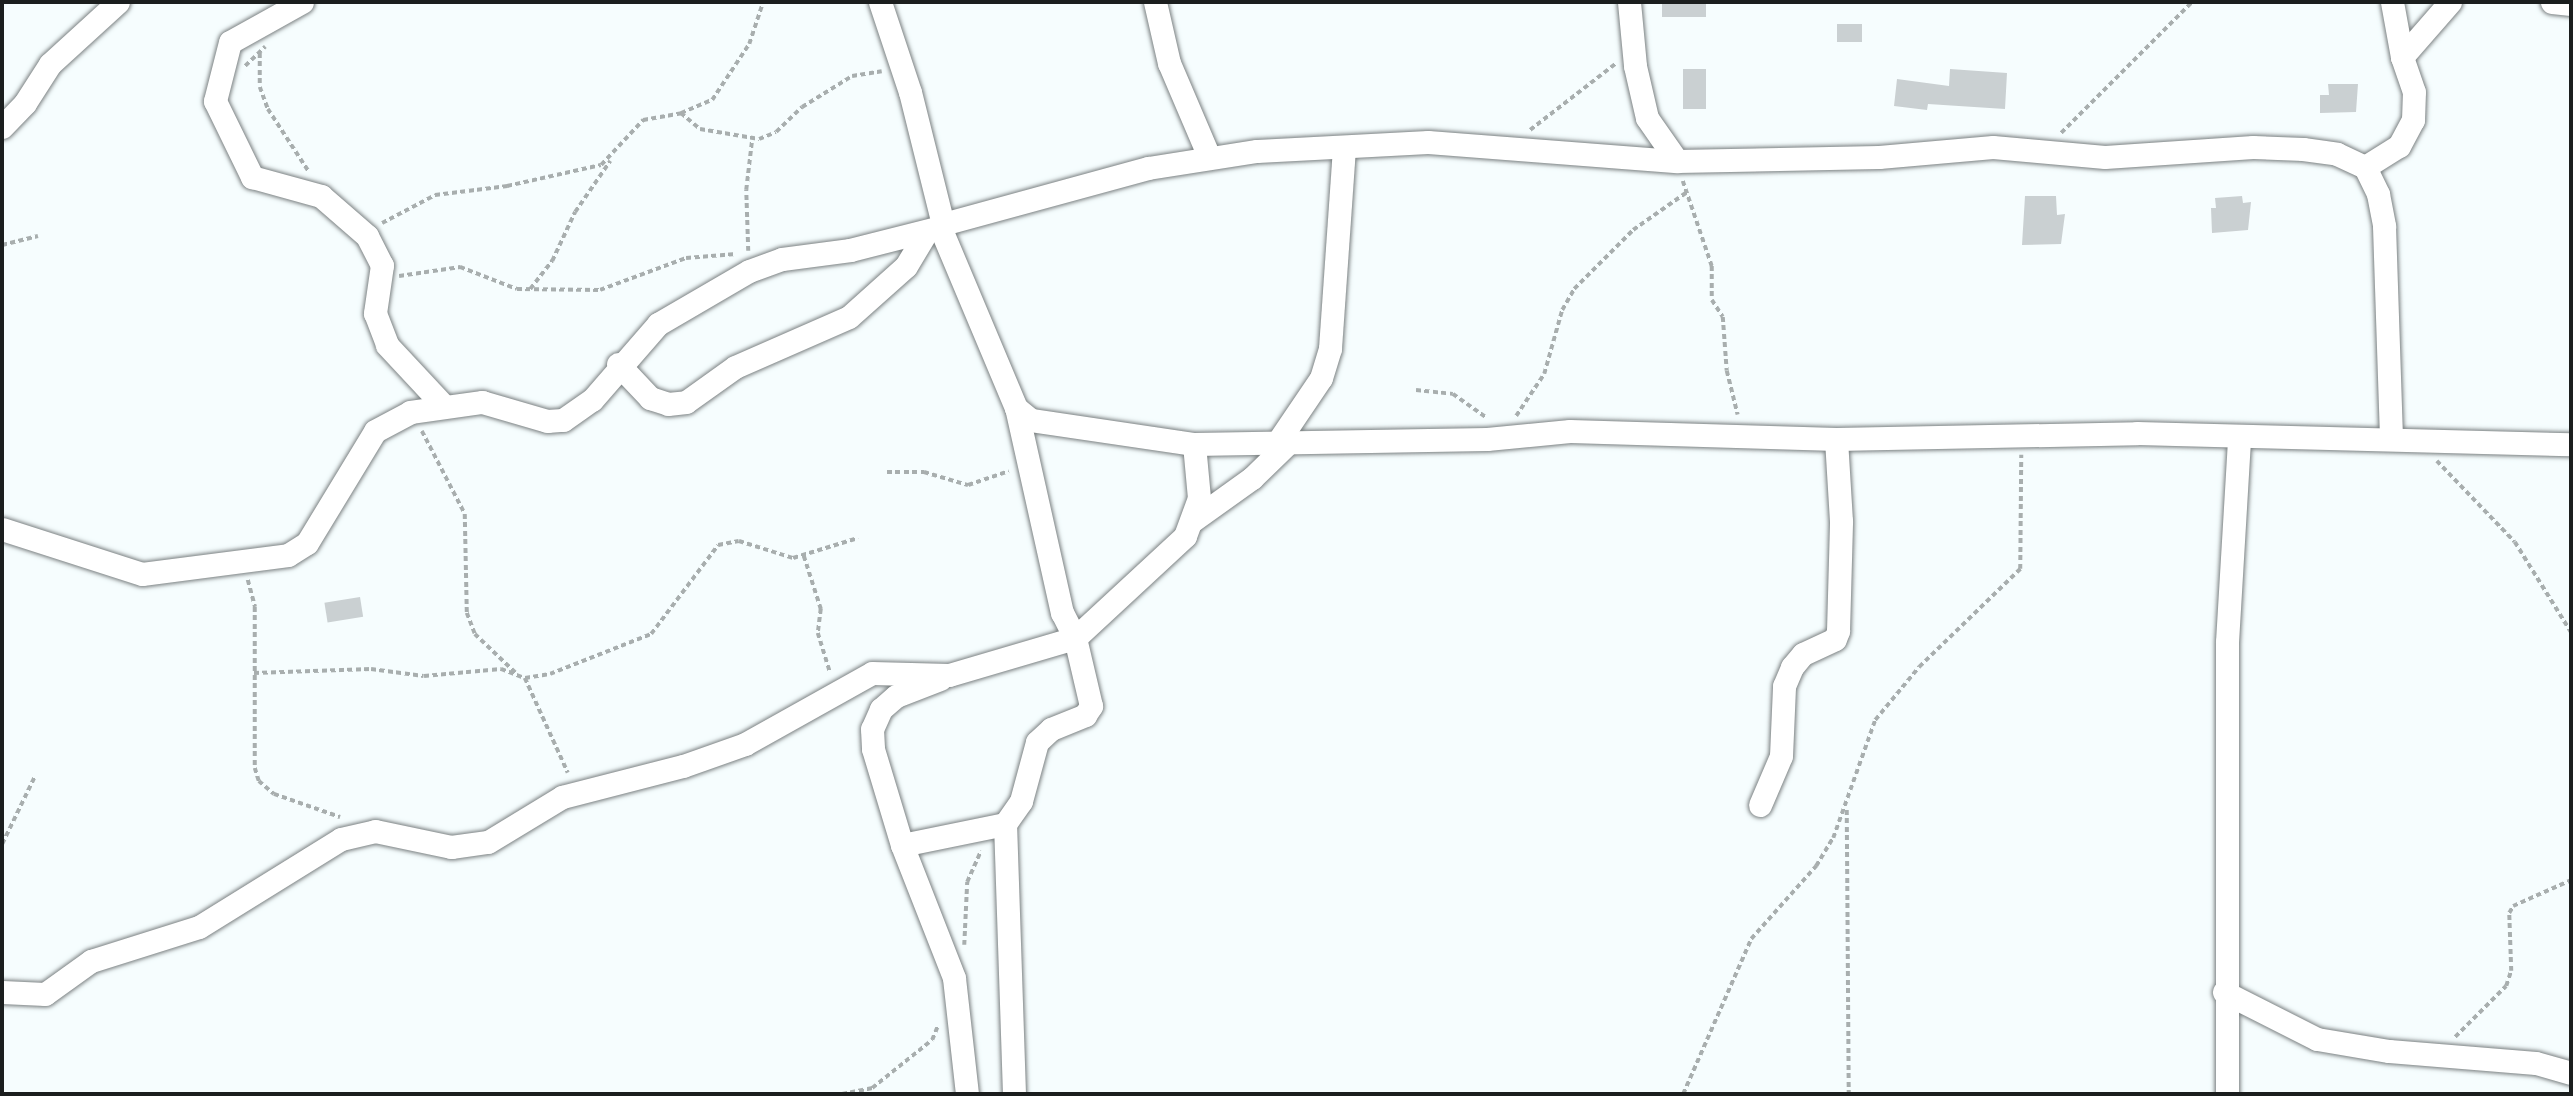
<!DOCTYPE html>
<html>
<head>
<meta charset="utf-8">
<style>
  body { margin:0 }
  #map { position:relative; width:2573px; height:1096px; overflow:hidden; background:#f6fdfe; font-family:"Noto Sans",sans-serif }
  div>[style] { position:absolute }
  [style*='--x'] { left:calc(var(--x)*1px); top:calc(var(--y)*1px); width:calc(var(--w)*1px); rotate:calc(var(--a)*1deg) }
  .building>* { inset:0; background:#cad0d2; transform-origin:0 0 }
  .path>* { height:3.5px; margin-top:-1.75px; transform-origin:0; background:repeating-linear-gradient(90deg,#a8aeae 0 5px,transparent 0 8.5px) }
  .roads { filter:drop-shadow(0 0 2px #7b8182) drop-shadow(0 0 2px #7b8182) }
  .minor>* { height:23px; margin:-11.5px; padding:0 11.5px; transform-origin:11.5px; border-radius:11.5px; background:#fff }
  span { translate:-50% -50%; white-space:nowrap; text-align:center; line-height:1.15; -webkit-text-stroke:5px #f6fdfe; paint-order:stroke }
  .frame { position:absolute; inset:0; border:4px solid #1b1e1e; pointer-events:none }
</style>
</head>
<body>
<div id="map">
  <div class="building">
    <div style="left:1662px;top:2px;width:44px;height:15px"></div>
    <div style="left:1837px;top:24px;width:25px;height:18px"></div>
    <div style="left:1683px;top:69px;width:23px;height:40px"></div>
    <div style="clip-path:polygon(1950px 69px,2007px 73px,2005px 109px,1928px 104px,1927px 110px,1894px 106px,1897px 79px,1949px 86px)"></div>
    <div style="clip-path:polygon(2328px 84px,2358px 84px,2356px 112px,2320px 113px,2320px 95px,2329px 95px)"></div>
    <div style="clip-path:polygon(2025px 196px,2056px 196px,2057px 215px,2065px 214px,2061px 244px,2022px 245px)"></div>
    <div style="clip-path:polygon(2242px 196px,2243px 203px,2251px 202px,2248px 230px,2212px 233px,2211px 208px,2216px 208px,2215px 198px)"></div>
    <div style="left:360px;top:597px;width:20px;height:36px;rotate:81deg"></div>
  </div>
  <div class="path">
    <div style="--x:260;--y:53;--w:34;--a:90"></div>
    <div style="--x:260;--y:87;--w:23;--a:70"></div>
    <div style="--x:268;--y:109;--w:75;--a:56.9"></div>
    <div style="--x:245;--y:66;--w:28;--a:-44"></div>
    <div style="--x:681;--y:113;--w:25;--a:40"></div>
    <div style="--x:700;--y:129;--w:60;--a:9.6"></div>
    <div style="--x:759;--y:139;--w:18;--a:-22"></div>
    <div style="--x:776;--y:132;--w:36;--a:-44"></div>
    <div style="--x:802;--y:107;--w:59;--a:-31.8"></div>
    <div style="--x:852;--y:76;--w:30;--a:-9"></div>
    <div style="--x:1530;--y:130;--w:108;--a:-37.8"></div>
    <div style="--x:2061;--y:133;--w:185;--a:-45"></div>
    <div style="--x:1683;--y:181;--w:90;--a:71.2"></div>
    <div style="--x:1712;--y:266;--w:34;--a:90"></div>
    <div style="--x:1712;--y:300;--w:20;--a:57"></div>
    <div style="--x:1723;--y:317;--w:54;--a:85.8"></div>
    <div style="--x:1727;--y:371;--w:45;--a:76"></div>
    <div style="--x:382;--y:223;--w:60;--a:-27.8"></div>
    <div style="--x:435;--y:195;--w:73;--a:-7.1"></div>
    <div style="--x:507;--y:186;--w:96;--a:-12.6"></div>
    <div style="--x:601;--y:165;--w:62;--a:-47"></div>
    <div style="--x:643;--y:120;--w:39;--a:-10"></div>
    <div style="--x:681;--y:113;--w:34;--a:-23"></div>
    <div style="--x:712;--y:100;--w:67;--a:-56.5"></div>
    <div style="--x:749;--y:44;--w:44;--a:-71.6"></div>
    <div style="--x:2;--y:245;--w:37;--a:-14"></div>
    <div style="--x:748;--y:251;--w:61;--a:-91.9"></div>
    <div style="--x:746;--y:190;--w:51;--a:-83.3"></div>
    <div style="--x:399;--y:276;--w:62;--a:-8.4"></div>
    <div style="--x:460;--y:267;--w:61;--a:21.1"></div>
    <div style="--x:517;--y:289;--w:83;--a:0.7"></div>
    <div style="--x:600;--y:290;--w:92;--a:-20.4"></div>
    <div style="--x:686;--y:258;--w:50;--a:-4.6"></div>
    <div style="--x:530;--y:289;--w:36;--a:-52"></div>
    <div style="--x:552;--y:261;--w:54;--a:-64.9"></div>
    <div style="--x:575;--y:212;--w:62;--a:-55.5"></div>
    <div style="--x:1416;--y:390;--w:37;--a:6"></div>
    <div style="--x:1453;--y:394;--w:42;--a:35.2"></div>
    <div style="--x:1516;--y:416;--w:50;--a:-56.3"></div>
    <div style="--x:1544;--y:374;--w:66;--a:-74.3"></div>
    <div style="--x:1562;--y:310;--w:24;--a:-60"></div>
    <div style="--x:1574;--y:289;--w:83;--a:-45"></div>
    <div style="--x:1633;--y:230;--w:66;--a:-35.1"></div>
    <div style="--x:422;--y:431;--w:93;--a:62.6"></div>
    <div style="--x:465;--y:514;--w:99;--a:88.8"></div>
    <div style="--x:467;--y:613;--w:22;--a:69"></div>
    <div style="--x:475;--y:634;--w:57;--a:43.6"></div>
    <div style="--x:2437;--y:461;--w:112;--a:46.1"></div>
    <div style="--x:2515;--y:542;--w:106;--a:58.1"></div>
    <div style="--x:887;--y:472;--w:37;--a:0"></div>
    <div style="--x:924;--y:472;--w:46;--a:16.5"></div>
    <div style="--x:968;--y:485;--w:43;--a:-18.9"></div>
    <div style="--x:804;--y:556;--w:56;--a:72.2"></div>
    <div style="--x:821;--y:609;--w:24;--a:97"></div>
    <div style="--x:818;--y:633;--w:41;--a:72.9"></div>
    <div style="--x:248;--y:580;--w:28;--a:75"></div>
    <div style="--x:255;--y:607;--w:161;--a:90"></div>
    <div style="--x:255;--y:768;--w:14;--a:73"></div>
    <div style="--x:259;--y:781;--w:20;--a:41"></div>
    <div style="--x:274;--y:794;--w:70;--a:19.2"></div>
    <div style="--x:254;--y:673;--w:117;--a:-2"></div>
    <div style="--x:371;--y:669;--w:53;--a:7.5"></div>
    <div style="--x:424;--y:676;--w:77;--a:-5.2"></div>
    <div style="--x:501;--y:669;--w:26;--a:21"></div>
    <div style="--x:525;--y:678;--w:104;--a:65.6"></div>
    <div style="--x:525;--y:678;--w:25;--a:-9"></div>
    <div style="--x:550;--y:674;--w:109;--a:-21.6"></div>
    <div style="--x:651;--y:634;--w:111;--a:-53"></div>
    <div style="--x:718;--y:545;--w:21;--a:-11"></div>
    <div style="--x:739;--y:541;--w:57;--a:17.5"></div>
    <div style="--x:793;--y:558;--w:68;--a:-17.1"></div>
    <div style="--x:1847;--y:810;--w:284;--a:89.6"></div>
    <div style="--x:2;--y:844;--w:76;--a:-64.1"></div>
    <div style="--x:964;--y:945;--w:63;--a:-87.3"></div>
    <div style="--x:967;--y:882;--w:34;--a:-66"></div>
    <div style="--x:2455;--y:1037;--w:72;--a:-45"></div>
    <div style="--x:2506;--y:986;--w:16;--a:-72"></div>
    <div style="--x:2511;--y:971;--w:58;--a:-92"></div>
    <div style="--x:2509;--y:913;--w:8;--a:-60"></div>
    <div style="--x:2513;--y:906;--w:64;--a:-24.1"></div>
    <div style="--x:842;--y:1094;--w:31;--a:-11"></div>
    <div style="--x:872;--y:1088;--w:77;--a:-38.7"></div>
    <div style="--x:932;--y:1040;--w:16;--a:-68"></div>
    <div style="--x:1683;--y:1094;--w:169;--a:-66.3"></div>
    <div style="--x:1751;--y:939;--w:98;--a:-48.3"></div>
    <div style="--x:1816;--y:866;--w:33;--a:-59"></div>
    <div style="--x:1833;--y:838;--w:125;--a:-70.4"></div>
    <div style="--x:1875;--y:720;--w:69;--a:-50.3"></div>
    <div style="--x:1919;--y:667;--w:141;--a:-44.1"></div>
    <div style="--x:2020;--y:569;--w:114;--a:-89.5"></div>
  </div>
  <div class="roads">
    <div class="minor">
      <div style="--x:302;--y:2;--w:82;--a:150.9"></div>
      <div style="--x:230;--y:42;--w:61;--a:104.3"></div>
      <div style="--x:215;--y:101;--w:85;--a:64"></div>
      <div style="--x:252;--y:177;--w:72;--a:15.4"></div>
      <div style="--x:321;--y:196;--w:61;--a:41"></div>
      <div style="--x:367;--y:236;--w:33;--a:63"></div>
      <div style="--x:382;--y:265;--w:49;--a:98.3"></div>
      <div style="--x:375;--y:313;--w:34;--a:69"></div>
      <div style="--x:387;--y:345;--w:82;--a:47"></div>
      <div style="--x:880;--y:2;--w:95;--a:71.6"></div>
      <div style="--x:910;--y:92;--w:136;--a:76"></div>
      <div style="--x:943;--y:224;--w:4;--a:135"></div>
      <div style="--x:940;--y:227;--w:196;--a:67.2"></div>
      <div style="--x:1016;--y:408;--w:19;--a:39"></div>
      <div style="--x:1031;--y:420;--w:165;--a:8.4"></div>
      <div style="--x:1194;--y:444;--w:293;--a:-1"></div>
      <div style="--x:1487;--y:439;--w:83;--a:-5.5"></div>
      <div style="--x:1570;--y:431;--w:266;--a:1.7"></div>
      <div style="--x:1836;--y:439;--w:301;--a:-1.1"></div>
      <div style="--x:2137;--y:433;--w:434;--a:1.5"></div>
      <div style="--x:1155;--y:2;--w:63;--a:77.1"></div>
      <div style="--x:1169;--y:63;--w:102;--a:66.9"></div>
      <div style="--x:1629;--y:2;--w:64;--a:84.6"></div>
      <div style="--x:1635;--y:66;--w:53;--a:77"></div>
      <div style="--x:1647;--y:118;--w:52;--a:55.1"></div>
      <div style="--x:2552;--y:2;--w:19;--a:6"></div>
      <div style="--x:2402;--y:57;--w:73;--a:-48.9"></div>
      <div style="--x:2;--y:127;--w:33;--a:-46"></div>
      <div style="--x:25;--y:103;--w:46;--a:-57.3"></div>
      <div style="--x:50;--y:64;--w:92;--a:-42.4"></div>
      <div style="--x:2365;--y:167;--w:40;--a:-32"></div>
      <div style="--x:2399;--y:146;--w:30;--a:-62"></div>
      <div style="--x:2413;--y:120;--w:28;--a:-88"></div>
      <div style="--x:2414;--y:92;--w:37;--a:-109"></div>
      <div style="--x:2402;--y:57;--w:56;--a:-100.3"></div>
      <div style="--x:943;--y:224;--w:213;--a:-15.3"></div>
      <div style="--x:1148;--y:168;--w:110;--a:-8.9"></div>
      <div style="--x:1257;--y:151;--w:171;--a:-3"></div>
      <div style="--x:1428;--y:142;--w:250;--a:4.4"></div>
      <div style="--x:1677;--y:161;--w:202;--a:-1.1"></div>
      <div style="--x:1879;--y:157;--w:114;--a:-5"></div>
      <div style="--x:1993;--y:147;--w:112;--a:5.1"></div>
      <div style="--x:2105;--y:157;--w:148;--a:-3.9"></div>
      <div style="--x:2253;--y:147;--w:50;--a:2.3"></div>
      <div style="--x:2303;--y:149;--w:34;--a:8"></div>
      <div style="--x:2337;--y:154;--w:31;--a:25"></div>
      <div style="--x:2365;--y:167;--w:30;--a:64"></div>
      <div style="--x:2378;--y:194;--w:33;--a:79"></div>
      <div style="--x:2384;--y:226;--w:212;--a:88.1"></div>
      <div style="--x:618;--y:364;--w:47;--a:46.7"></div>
      <div style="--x:650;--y:398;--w:19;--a:18"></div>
      <div style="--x:668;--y:404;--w:18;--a:-6"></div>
      <div style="--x:686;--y:402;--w:60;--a:-35.5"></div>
      <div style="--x:735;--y:367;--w:124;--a:-23.7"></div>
      <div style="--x:849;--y:317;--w:76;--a:-41.8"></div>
      <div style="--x:906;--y:266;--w:39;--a:-59"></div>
      <div style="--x:1277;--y:443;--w:78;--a:-55.9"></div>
      <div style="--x:1321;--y:378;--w:31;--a:-73"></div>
      <div style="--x:1330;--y:348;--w:201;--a:-86"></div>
      <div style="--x:1192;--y:521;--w:74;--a:-35.6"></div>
      <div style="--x:1252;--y:478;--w:50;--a:-44.2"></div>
      <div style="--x:2;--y:529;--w:147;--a:17.8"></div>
      <div style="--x:142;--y:574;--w:147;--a:-7.4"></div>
      <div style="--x:288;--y:555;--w:22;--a:-32"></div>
      <div style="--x:307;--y:543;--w:131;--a:-58.7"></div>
      <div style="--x:375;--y:431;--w:40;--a:-28"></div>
      <div style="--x:410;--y:412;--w:73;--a:-7.9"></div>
      <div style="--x:482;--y:402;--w:68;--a:16.3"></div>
      <div style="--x:547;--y:421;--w:16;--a:-4"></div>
      <div style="--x:563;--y:420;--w:35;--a:-35"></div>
      <div style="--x:592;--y:400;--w:101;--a:-49"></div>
      <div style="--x:658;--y:324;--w:105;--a:-30.2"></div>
      <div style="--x:749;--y:271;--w:35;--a:-20"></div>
      <div style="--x:782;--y:259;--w:69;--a:-7.5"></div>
      <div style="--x:850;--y:250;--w:93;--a:-14.3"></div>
      <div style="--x:940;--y:679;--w:47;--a:158.9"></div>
      <div style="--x:896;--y:696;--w:20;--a:139"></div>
      <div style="--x:881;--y:709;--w:22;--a:114"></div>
      <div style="--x:872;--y:729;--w:20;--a:87"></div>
      <div style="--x:873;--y:749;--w:100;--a:73.2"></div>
      <div style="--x:902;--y:845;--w:143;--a:68.6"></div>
      <div style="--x:954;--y:978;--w:117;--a:83.6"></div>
      <div style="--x:1760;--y:805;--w:53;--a:-66.8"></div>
      <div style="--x:1781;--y:756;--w:70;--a:-87.5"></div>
      <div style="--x:1784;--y:686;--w:21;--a:-67"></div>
      <div style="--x:1792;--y:667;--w:17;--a:-50"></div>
      <div style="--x:1803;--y:654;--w:35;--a:-25"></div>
      <div style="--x:1835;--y:639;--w:9;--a:-69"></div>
      <div style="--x:1838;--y:631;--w:110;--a:-88.4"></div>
      <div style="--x:1841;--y:521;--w:82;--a:-93.5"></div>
      <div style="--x:902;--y:845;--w:105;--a:-11.5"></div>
      <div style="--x:2;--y:992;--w:43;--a:2.7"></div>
      <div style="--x:45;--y:994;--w:57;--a:-35.7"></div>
      <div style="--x:91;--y:961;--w:113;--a:-17.5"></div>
      <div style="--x:199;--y:927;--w:167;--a:-31.8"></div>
      <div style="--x:341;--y:839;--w:35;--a:-13"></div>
      <div style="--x:375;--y:831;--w:78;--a:11.9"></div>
      <div style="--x:451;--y:847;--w:37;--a:-8"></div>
      <div style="--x:488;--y:842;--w:87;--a:-31.3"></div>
      <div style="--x:562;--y:797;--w:125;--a:-14.4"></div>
      <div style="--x:683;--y:766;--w:66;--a:-19.5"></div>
      <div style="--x:745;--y:744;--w:145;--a:-29.2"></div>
      <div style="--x:872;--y:673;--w:77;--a:1.5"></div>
      <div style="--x:949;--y:675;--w:131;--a:-16.4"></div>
      <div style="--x:1075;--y:638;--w:150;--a:-42.8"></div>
      <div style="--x:1185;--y:536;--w:40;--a:-69.8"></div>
      <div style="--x:1199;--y:498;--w:54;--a:-95.3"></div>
      <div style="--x:2224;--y:992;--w:104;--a:26.8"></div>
      <div style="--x:2317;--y:1039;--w:73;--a:9.5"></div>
      <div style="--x:2389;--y:1051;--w:147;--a:4.7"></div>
      <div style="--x:2536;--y:1063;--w:36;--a:16"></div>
      <div style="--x:1014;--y:1094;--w:270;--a:-91.9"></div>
      <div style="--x:1005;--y:824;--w:28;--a:-55"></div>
      <div style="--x:1021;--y:801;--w:61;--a:-74.8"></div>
      <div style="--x:1037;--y:742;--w:19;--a:-43"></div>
      <div style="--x:1051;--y:729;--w:37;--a:-22"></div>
      <div style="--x:1085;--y:715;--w:11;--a:-56"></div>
      <div style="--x:1091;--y:706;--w:70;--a:-103.2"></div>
      <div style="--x:1075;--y:638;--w:28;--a:-117"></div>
      <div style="--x:1062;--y:613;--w:210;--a:-102.6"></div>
      <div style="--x:2227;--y:1094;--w:452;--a:-90"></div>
      <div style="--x:2227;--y:642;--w:204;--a:-86.6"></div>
    </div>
  </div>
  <div class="frame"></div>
</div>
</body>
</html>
